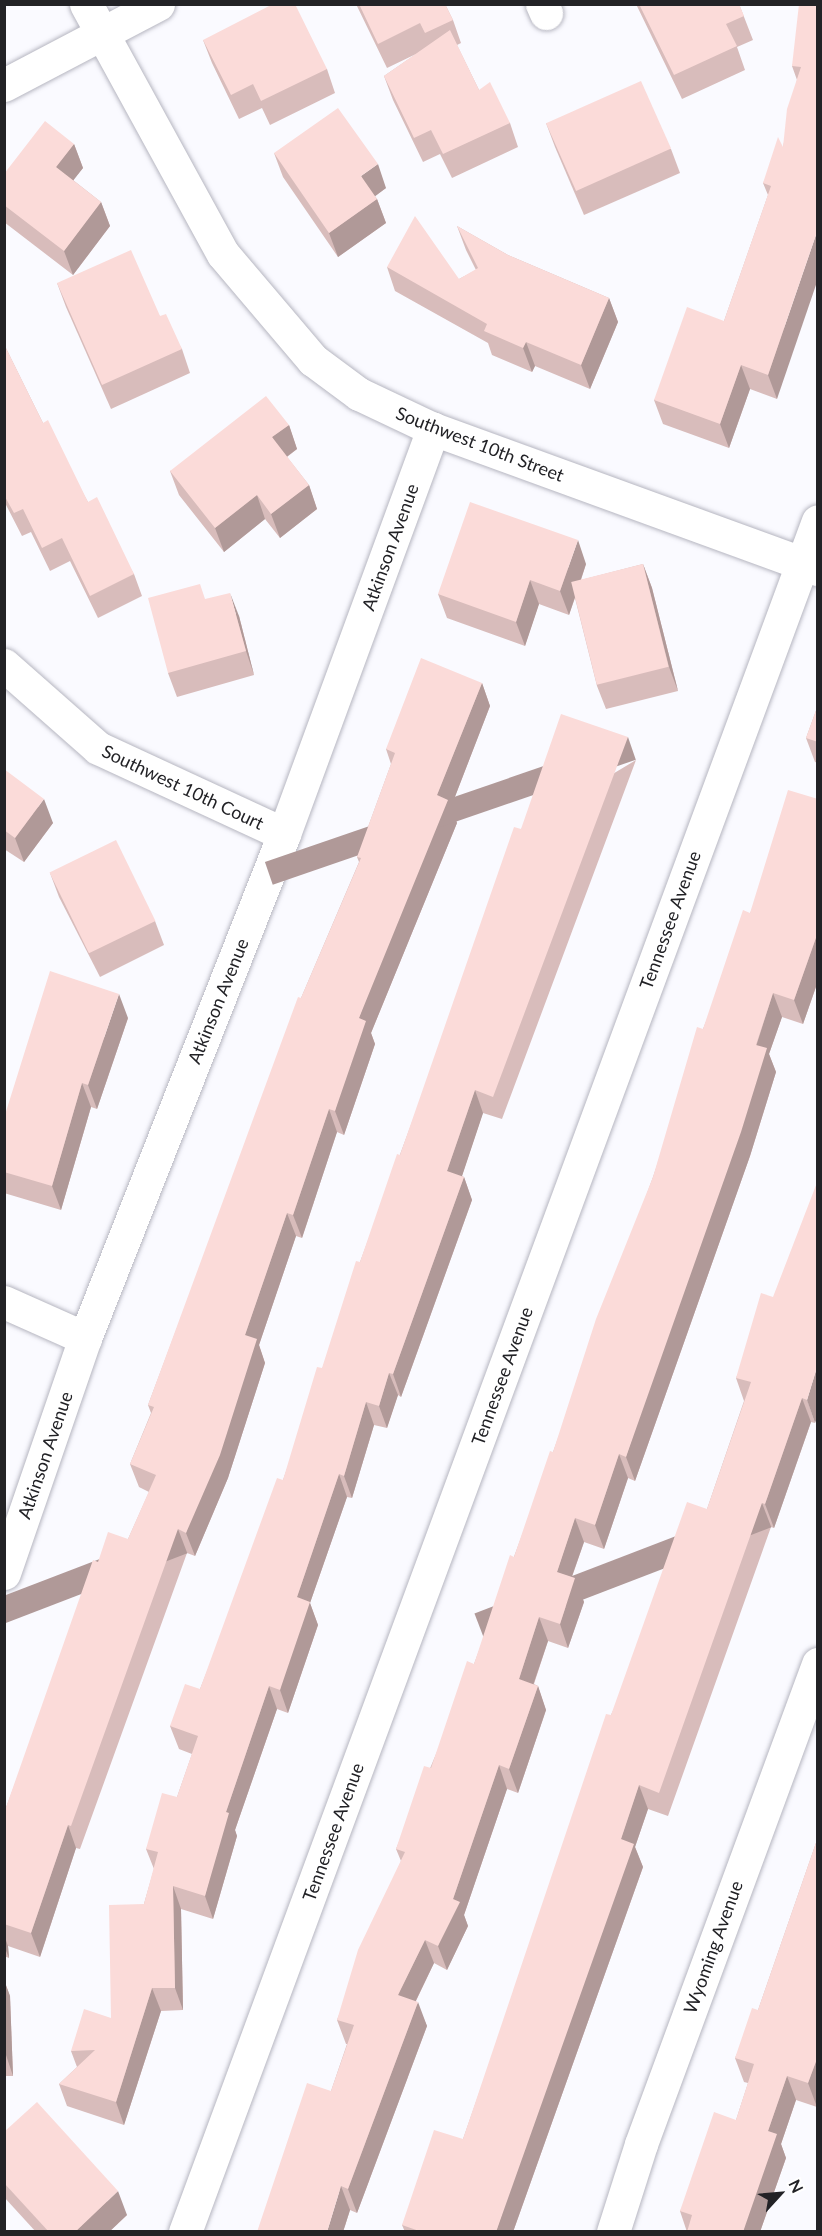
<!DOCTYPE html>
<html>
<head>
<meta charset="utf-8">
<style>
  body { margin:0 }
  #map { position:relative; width:822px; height:2236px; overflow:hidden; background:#fafaff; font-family:Lato,sans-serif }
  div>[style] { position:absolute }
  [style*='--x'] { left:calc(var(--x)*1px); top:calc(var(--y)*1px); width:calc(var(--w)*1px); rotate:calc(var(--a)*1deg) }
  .roads { filter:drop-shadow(0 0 2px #b6b6c1) drop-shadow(0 0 2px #b6b6c1) }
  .street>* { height:33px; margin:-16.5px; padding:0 16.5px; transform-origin:16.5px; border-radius:16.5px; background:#fff }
  .wall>* { inset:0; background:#d8bcbb }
  .shaded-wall>* { inset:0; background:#b09998; transform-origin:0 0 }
  .building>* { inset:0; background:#fbdbd9; transform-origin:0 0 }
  span { translate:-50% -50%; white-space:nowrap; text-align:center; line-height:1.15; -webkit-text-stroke:5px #fff; paint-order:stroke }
  .street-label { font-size:18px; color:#222226 }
  .frame { position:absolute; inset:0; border:6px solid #222226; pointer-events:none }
  .north { position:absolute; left:750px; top:2164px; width:60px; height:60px; -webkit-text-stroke:4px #fff; paint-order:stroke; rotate:64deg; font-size:16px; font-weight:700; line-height:24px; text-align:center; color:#222226 }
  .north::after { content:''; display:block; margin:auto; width:21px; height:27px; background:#222226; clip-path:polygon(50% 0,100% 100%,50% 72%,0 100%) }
</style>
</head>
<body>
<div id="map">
  <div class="roads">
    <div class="street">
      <div style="--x:86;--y:4;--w:285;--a:61.3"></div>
      <div style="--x:223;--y:254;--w:139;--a:49.7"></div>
      <div style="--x:313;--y:360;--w:57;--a:36.5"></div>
      <div style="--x:359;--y:394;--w:82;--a:25.3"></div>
      <div style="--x:433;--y:429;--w:410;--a:20"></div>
      <div style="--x:542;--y:4;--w:10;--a:66"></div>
      <div style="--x:4;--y:85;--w:174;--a:-27.7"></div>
      <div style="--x:4;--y:665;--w:125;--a:41.4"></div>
      <div style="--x:98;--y:748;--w:205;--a:24.8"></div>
      <div style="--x:4;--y:1302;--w:89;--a:24"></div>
      <div style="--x:4;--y:1573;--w:249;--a:-71"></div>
      <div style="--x:85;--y:1338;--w:542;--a:-68.45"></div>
      <div style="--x:284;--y:834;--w:432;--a:-69.8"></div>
      <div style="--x:185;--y:2232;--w:1824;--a:-69.7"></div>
      <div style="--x:613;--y:2232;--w:92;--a:-72.3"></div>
      <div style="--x:641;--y:2144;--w:512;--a:-69.76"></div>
    </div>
  </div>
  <div class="wall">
    <div style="clip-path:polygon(356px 4px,445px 4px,453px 20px,461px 43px,457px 45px,479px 90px,510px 123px,518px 147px,452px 178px,440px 154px,423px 162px,393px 100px,384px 76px,416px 54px,387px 68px)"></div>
    <div style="clip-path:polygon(636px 4px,739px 4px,753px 40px,737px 47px,745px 70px,682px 99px)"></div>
    <div style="clip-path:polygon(818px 4px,777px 399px,750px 389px,729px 448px,663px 424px,654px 400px,724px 321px,768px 195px,763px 183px,783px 147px,797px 80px,792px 66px)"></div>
    <div style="clip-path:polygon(203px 40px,327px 69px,335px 93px,270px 125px,262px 108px,239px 119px,212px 63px)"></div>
    <div style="clip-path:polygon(546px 123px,671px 149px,680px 173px,584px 215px,555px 147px)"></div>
    <div style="clip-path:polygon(74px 144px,83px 168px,73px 180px,101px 202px,110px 226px,73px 275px,4px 222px,4px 174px)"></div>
    <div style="clip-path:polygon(274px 153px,386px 188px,375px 196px,377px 199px,386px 223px,338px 257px,283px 177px)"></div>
    <div style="clip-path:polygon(457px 226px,508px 255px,609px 298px,618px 322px,590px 389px,535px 366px,532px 372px,492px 355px,488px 343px,395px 291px,387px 267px,459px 279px,476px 270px,466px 250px)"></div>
    <div style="clip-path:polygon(57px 283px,160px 316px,182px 349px,190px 373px,111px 409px,66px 307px)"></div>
    <div style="clip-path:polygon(4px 344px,43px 423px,88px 502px,134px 574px,142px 596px,98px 618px,70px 561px,50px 571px,31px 532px,22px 536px,4px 501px)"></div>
    <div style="clip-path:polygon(289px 425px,297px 449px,287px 457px,309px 485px,317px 509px,280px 538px,265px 519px,224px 552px,179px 495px,170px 471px)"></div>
    <div style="clip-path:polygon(586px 564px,581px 580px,643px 564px,652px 588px,678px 691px,606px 709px,597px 686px,575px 598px,569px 615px,539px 604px,525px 646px,447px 618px,438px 594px)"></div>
    <div style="clip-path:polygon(206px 599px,239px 616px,254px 675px,177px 697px,168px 673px)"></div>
    <div style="clip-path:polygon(482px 683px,490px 706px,451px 807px,457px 823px,371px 1033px,375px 1044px,344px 1135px,337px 1132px,302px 1238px,296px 1236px,259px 1345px,265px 1363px,228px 1478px,195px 1556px,187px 1553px,80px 1849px,76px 1848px,40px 1957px,8px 1946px,9px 1958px,4px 1956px,4px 1813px,98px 1562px,128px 1539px,149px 1492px,139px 1487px,130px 1464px,151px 1413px,148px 1405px,301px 998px,359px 862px,357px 857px,391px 764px,386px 749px)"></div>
    <div style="clip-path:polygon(818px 705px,818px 763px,815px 762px,806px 738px)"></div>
    <div style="clip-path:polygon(636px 760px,502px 1119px,483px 1113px,462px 1176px,464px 1177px,472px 1200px,401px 1397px,398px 1395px,387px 1428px,374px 1425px,352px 1498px,347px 1497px,310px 1603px,318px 1625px,288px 1713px,277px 1709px,235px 1830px,237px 1836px,213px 1919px,181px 1909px,183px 2010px,161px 2011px,124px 2125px,67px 2106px,59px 2084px,77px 2067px,71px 2051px,111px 2018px,154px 1869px,146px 1849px,177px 1797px,192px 1754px,179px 1749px,170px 1726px,200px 1689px,283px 1480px,360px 1262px,521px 829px)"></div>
    <div style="clip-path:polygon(4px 769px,53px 823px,24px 862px,4px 849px)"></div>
    <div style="clip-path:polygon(818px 799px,818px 981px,803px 1024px,782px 1017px,769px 1054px,776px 1072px,750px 1156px,635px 1481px,628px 1478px,604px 1549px,584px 1542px,572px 1577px,584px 1602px,568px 1648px,548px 1641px,534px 1684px,538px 1686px,546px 1710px,518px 1793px,507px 1789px,464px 1915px,468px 1926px,447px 1970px,434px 1963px,416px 2001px,427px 2026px,357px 2213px,350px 2210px,343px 2232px,331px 2091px,347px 2044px,346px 2044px,337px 2020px,401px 1861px,396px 1849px,474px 1664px,553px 1452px,653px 1177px,703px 1029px,750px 913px)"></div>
    <div style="clip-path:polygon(50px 873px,155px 921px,164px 945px,100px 977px,59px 897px)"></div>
    <div style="clip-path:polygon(128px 1018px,97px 1109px,91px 1107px,61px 1210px,4px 1193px,4px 1118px)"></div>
    <div style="clip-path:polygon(773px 1297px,815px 1423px,811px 1422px,774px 1528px,771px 1527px,668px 1816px,648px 1809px,635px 1847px,643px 1867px,513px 2232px,405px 2232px,402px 2225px,463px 2139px,611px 1715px,707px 1509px,744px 1401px,736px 1378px)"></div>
    <div style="clip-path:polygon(818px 1837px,817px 2107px,796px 2100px,781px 2144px,786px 2158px,760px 2232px,687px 2232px,680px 2211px,736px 2120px,748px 2083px,744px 2082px,735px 2058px,758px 2010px)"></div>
    <div style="clip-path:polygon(4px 1980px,10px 1996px,13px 2076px,4px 2076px)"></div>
    <div style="clip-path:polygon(4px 2132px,127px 2215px,109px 2232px,36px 2232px,4px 2197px)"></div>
  </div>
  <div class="shaded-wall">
    <div style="clip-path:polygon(74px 144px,83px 168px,65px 191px,56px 167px)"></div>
    <div style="clip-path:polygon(378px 164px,386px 188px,370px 200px,361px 176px)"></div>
    <div style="clip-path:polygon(377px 199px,386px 223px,338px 257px,329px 233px)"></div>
    <div style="clip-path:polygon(101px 202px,110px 226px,73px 275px,64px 251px)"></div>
    <div style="clip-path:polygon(818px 229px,818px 279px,777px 399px,768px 375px)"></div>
    <div style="clip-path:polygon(609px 298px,618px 322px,590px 389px,581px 365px)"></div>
    <div style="clip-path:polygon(526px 342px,535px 366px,532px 372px,523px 348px)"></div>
    <div style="clip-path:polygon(741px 365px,750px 389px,729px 448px,720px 424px)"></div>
    <div style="clip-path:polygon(289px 425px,297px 449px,281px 461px,272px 437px)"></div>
    <div style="clip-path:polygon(309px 485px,317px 509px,280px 538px,271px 514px)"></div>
    <div style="clip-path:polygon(257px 495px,265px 519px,224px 552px,215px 528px)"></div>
    <div style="clip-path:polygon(578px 540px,586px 564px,569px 615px,560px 591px)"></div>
    <div style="clip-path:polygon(643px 564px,652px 588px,678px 691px,669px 667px)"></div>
    <div style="clip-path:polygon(530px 580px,539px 604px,525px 646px,516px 622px)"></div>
    <div style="clip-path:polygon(230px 593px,239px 616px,254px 675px,246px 651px)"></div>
    <div style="clip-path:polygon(482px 683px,490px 706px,451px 807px,457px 823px,371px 1033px,375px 1044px,344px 1135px,335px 1111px,359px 1018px,437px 795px)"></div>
    <div style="left:628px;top:737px;width:24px;height:384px;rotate:71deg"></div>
    <div style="clip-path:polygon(44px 799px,53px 823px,24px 862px,15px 838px)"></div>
    <div style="clip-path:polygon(818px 932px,818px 981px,803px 1024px,794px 1000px)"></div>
    <div style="clip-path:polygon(773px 993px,782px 1017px,769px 1054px,776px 1072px,750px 1156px,635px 1481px,626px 1457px)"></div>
    <div style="clip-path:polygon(119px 994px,128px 1018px,97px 1109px,88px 1085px)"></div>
    <div style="clip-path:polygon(82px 1083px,91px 1107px,61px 1210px,52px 1186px)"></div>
    <div style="clip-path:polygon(475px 1090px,483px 1113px,456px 1194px,447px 1171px)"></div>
    <div style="clip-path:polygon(329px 1109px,337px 1132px,302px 1238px,293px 1215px)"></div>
    <div style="clip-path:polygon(464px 1177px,472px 1200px,401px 1397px,393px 1374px)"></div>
    <div style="clip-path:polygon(287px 1213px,296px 1236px,259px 1345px,265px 1363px,228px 1478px,195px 1556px,186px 1533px,245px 1335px)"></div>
    <div style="clip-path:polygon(818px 1364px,818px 1416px,815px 1423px,807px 1400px)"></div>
    <div style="clip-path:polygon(389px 1373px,398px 1395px,387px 1428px,379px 1406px)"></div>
    <div style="clip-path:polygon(802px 1398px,811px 1422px,774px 1528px,765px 1504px)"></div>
    <div style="clip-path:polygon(366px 1402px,374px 1425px,352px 1498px,344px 1476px)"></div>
    <div style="clip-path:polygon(619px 1454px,628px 1478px,604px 1549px,595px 1525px)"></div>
    <div style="clip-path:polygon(339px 1474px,347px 1497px,310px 1603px,318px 1625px,288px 1713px,280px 1690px,297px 1597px)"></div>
    <div style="left:762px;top:1503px;width:26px;height:308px;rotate:69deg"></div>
    <div style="clip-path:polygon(575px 1518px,584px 1542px,565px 1596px,557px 1572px)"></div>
    <div style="left:178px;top:1529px;width:26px;height:316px;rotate:69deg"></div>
    <div style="clip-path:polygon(575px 1578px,584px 1602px,568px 1648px,560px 1624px)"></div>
    <div style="clip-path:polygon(539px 1617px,548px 1641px,527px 1703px,519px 1679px)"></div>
    <div style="clip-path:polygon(269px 1686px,277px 1709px,235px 1830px,237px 1836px,213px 1919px,205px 1896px,226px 1812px)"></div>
    <div style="clip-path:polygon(538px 1686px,546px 1710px,518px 1793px,509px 1769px)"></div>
    <div style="clip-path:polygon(499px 1765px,507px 1789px,464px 1915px,468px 1926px,447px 1970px,438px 1946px,453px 1899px)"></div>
    <div style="clip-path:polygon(639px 1785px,648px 1809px,635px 1847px,643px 1867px,513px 2232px,496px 2232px,621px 1839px)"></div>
    <div style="clip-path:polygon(68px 1825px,76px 1848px,40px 1957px,31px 1933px)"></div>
    <div style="clip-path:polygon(173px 1886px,181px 1909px,183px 2010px,175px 1988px)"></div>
    <div style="clip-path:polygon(4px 1935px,8px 1946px,9px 1958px,4px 1946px)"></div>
    <div style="clip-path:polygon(425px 1940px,434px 1963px,407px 2019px,398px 1995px)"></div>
    <div style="clip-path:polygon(4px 1980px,10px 1996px,13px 2076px,5px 2052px)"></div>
    <div style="clip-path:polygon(152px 1988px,161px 2011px,124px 2125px,116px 2102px)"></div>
    <div style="clip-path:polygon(418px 2002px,427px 2026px,357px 2213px,348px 2189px)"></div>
    <div style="clip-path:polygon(818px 2056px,818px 2106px,817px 2107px,808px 2083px)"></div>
    <div style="clip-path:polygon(787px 2076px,796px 2100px,781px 2144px,786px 2158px,760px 2232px,743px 2232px,768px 2131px)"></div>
    <div style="clip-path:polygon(341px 2186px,350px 2210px,343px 2232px,327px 2232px)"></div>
    <div style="clip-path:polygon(118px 2191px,127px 2215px,109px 2232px,75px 2232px)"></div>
  </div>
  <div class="building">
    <div style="clip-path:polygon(273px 4px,295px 4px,327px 69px,261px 101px,253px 84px,231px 95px,203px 40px)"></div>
    <div style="clip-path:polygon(359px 4px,445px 4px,453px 20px,425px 33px,420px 23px,378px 44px)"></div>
    <div style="clip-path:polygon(639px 4px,739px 4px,744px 16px,726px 24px,737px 46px,674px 75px)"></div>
    <div style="clip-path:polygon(799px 4px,818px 4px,818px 229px,768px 375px,741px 365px,720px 424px,654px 400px,687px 307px,724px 321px,771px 186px,763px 183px,778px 137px,783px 147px,787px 109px,801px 67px,792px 66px)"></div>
    <div style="clip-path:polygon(450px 30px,479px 90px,490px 82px,510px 123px,443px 154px,431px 130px,414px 138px,384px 76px)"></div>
    <div style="left:641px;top:81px;width:74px;height:104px;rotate:66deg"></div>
    <div style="clip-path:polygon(338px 108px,378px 164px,361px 176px,377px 199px,329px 233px,274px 153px)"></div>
    <div style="clip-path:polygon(45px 121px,74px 144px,56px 167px,101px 202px,64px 251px,4px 205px,4px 174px)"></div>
    <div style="clip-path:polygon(415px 216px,459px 279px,478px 268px,457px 226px,508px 255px,609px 298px,581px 365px,526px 342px,523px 348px,484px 331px,487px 324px,387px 267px)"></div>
    <div style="clip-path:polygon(131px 250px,160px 316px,166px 314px,182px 349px,102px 385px,57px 283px)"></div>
    <div style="clip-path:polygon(4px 344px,43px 423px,48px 420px,88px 502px,97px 497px,134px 574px,90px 596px,62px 538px,42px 548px,23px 509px,14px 513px,4px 495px)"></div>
    <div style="clip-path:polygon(266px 396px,289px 425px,272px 437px,309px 485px,271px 514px,257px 495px,215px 528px,170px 471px)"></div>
    <div style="clip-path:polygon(470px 502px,578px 540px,560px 591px,530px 580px,516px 622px,438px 594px)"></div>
    <div style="left:643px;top:564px;width:106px;height:74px;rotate:76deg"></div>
    <div style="clip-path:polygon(200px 584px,205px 599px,230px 593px,246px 651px,168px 673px,148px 598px)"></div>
    <div style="clip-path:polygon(421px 658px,482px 683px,437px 795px,448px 800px,359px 1018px,366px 1021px,335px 1111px,329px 1109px,293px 1215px,287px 1213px,245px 1335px,257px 1339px,220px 1455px,186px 1533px,178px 1529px,71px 1826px,68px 1825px,31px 1933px,4px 1924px,4px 1813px,93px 1560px,98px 1562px,108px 1532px,128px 1539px,156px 1475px,130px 1464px,154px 1407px,148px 1405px,298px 997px,301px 998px,361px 858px,357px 857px,395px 753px,386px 749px)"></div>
    <div style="clip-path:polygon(818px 705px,818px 742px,806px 738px)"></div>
    <div style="clip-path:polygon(561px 714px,628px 737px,493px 1097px,475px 1090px,447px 1171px,464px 1177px,393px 1374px,389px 1373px,379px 1406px,366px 1402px,344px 1476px,339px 1474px,297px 1597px,310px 1602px,280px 1690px,269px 1686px,226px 1812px,229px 1813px,205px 1896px,173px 1886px,175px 1988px,152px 1988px,116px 2102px,59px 2084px,95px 2050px,71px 2051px,84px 2009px,111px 2018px,109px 1905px,144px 1904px,158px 1852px,146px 1849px,162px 1793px,177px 1797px,198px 1736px,170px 1726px,185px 1684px,200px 1689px,277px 1478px,283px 1480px,317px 1367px,322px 1368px,356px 1261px,360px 1262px,397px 1154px,400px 1155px,514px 827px,521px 829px)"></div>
    <div style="clip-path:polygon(4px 769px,44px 799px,15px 838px,4px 830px)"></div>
    <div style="clip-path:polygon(788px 790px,818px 799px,818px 932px,794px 1000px,773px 993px,756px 1045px,767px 1048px,741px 1132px,626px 1457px,619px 1454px,595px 1525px,575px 1518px,557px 1572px,575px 1578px,560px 1624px,539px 1617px,519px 1679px,538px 1686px,509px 1769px,499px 1765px,453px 1899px,460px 1902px,438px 1946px,425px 1940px,398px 1995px,418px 2002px,348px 2189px,341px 2186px,327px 2232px,257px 2232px,307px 2083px,331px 2091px,354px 2025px,337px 2020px,358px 1950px,405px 1852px,396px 1849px,424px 1766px,431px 1768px,467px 1661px,474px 1664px,510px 1555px,514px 1557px,550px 1451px,553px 1452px,596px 1319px,653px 1177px,697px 1027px,703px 1029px,743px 910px,750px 913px)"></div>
    <div style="left:116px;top:840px;width:90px;height:74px;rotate:64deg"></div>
    <div style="clip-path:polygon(50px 971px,119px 994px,88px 1085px,82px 1083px,52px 1186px,4px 1172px,4px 1118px)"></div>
    <div style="clip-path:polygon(818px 1180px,818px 1364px,807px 1400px,802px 1398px,765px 1504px,762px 1503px,659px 1793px,639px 1785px,621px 1839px,634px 1844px,496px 2232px,422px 2232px,402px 2225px,434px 2130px,463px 2139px,606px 1714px,611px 1715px,687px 1502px,707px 1509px,751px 1382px,736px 1378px,761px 1293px,773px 1297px)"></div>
    <div style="clip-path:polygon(818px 1837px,818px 2056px,808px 2083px,787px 2076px,768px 2131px,777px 2134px,743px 2232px,687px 2232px,692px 2215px,680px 2211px,714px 2112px,736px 2120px,754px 2064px,735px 2058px,752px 2008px,758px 2010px)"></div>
    <div style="clip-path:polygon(37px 2102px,118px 2191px,75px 2232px,49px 2232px,4px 2183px,4px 2132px)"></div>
  </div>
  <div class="street-label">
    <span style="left:480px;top:444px;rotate:21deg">Southwest 10th Street</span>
    <span style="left:390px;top:547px;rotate:-70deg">Atkinson Avenue</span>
    <span style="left:183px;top:787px;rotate:25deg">Southwest 10th Court</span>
    <span style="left:670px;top:920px;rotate:-70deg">Tennessee Avenue</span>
    <span style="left:218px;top:1001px;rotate:-68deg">Atkinson Avenue</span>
    <span style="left:502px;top:1376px;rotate:-70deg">Tennessee Avenue</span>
    <span style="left:45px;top:1455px;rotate:-71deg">Atkinson Avenue</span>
    <span style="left:333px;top:1832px;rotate:-70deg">Tennessee Avenue</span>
    <span style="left:713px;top:1947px;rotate:-70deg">Wyoming Avenue</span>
  </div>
  <div class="frame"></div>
  <div class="north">N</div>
</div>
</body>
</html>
